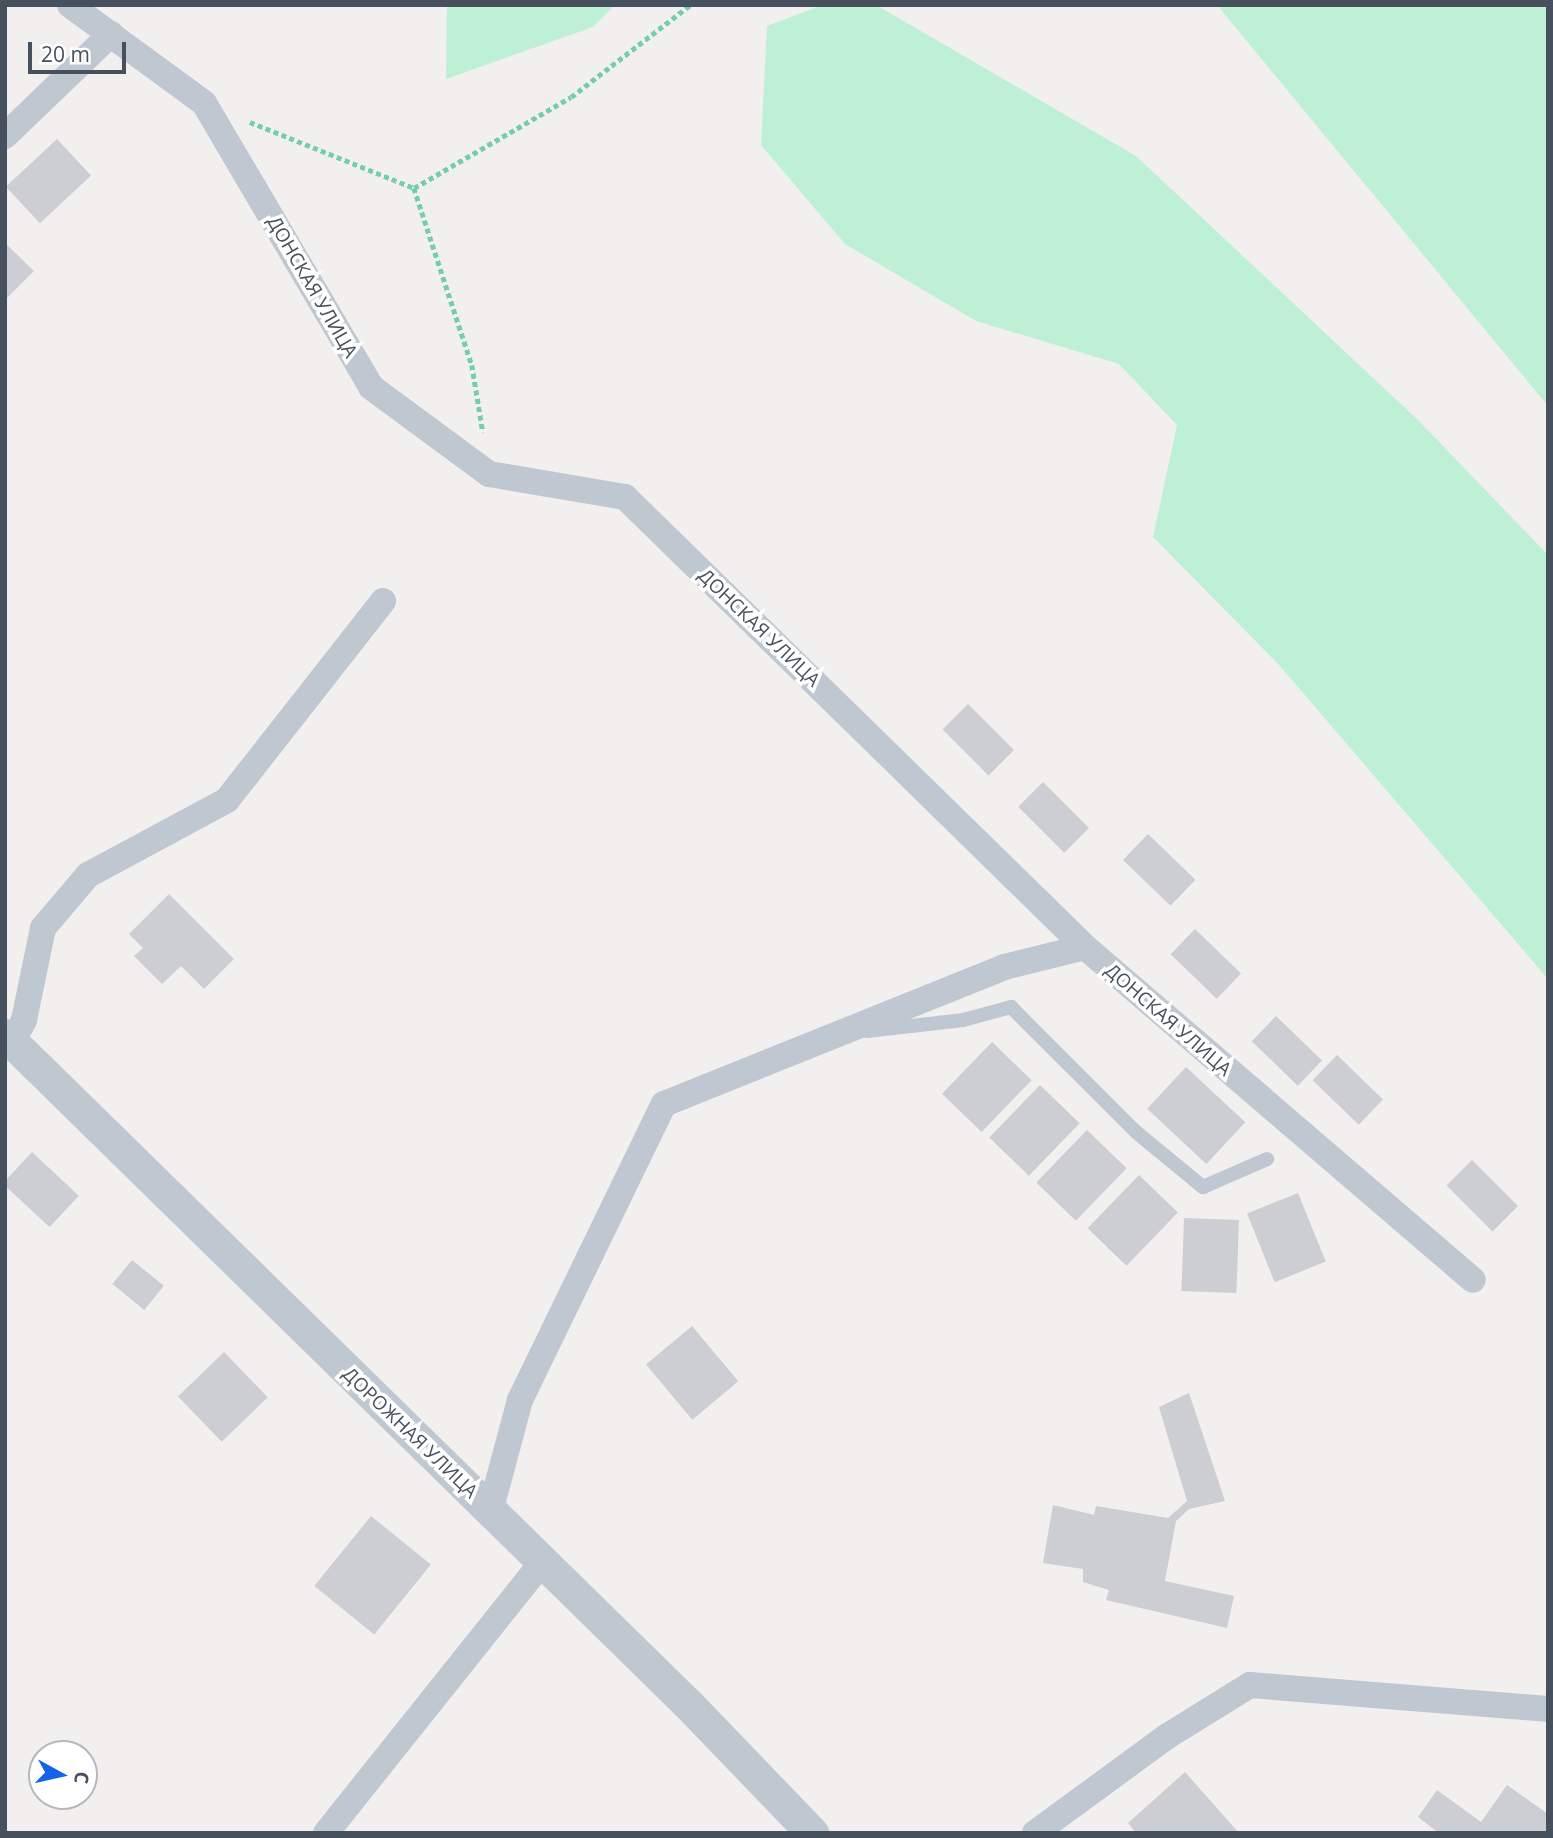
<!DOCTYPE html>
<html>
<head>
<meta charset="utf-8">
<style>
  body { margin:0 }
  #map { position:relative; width:1553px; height:1838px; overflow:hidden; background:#f2efef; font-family:"Open Sans",sans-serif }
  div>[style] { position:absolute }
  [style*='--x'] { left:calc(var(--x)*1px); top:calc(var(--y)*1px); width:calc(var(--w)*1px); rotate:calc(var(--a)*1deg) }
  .green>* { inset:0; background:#bdf0d4 }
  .building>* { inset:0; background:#ccced4; transform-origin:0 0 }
  .path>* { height:4.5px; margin-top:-2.25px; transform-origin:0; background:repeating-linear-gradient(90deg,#74cfa8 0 5px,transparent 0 8.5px) }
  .service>* { height:14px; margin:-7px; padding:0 7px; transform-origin:7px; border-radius:7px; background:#bfc8d1 }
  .minor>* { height:26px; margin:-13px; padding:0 13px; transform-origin:13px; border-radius:13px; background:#bfc8d1 }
  .tertiary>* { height:33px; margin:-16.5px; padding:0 16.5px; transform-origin:16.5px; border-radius:16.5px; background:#bfc8d1 }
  span { translate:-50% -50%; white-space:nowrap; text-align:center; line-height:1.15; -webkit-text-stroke:7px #fff; paint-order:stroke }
  .street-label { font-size:19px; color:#47515d }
  .frame { position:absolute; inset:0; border:7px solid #47515d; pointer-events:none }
  .north { position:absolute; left:28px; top:1740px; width:70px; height:70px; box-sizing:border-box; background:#fff; border:2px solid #b5b9be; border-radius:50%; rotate:98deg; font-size:19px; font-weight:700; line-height:28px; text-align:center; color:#47515d }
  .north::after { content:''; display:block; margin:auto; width:24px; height:32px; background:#1563e6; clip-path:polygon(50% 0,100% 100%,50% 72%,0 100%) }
  .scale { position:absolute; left:28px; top:42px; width:98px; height:32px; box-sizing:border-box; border:4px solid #47515d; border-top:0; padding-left:9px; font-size:21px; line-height:24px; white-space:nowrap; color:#47515d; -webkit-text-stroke:5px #fff; paint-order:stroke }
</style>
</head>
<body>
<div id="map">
  <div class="green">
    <div style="clip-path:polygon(447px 5px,615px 5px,593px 27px,446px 79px)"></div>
    <div style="clip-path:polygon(823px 5px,876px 5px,1136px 156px,1418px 420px,1548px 555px,1548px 979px,1280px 666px,1153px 537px,1177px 425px,1119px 364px,976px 321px,845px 244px,761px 145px,767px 26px)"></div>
    <div style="clip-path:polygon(1217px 5px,1548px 5px,1548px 406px)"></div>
  </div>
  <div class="building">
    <div style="left:57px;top:139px;width:50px;height:70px;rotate:47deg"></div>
    <div style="clip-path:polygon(5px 243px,34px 271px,5px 300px)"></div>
    <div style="left:968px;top:704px;width:65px;height:36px;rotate:45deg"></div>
    <div style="left:1043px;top:782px;width:65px;height:35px;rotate:45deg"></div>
    <div style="left:1148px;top:834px;width:66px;height:36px;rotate:44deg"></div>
    <div style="clip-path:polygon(169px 894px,234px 959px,204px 989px,181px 966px,162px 984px,134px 956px,143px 948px,129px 934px)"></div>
    <div style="left:1195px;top:929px;width:64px;height:35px;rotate:44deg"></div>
    <div style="left:1276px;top:1016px;width:64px;height:35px;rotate:44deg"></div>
    <div style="left:992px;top:1042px;width:55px;height:72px;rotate:44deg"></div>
    <div style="left:1337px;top:1055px;width:64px;height:35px;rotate:44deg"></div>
    <div style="left:1186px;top:1067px;width:81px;height:57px;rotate:43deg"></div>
    <div style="left:1040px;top:1085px;width:55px;height:73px;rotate:44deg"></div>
    <div style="left:1087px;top:1130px;width:55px;height:73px;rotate:44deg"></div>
    <div style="left:32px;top:1152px;width:64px;height:43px;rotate:43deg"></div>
    <div style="left:1472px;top:1160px;width:65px;height:36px;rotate:45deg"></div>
    <div style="left:1139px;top:1175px;width:54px;height:74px;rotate:44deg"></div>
    <div style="left:1298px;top:1193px;width:74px;height:55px;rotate:68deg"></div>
    <div style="left:1184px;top:1218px;width:55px;height:73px;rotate:2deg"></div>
    <div style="left:132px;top:1260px;width:41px;height:31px;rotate:39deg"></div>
    <div style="left:692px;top:1326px;width:72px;height:60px;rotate:50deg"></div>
    <div style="left:224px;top:1352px;width:63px;height:64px;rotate:46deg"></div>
    <div style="clip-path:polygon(1189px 1393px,1225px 1501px,1189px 1509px,1176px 1521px,1165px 1581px,1234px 1596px,1227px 1628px,1106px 1600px,1109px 1590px,1083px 1582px,1083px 1569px,1043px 1563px,1053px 1505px,1094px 1515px,1096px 1506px,1168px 1518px,1187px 1501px,1159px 1407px)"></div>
    <div style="left:371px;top:1516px;width:77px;height:90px;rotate:39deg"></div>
    <div style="clip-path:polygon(1185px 1772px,1239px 1833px,1136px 1833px,1128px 1823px)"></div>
    <div style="clip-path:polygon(1507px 1785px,1548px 1814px,1548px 1833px,1439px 1833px,1418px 1817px,1437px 1790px,1481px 1822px)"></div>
  </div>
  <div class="path">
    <div style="--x:250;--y:122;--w:177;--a:21.9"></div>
    <div style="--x:414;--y:188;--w:181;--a:-30.1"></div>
    <div style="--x:571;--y:97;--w:150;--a:-37.7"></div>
    <div style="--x:414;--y:188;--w:186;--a:71.9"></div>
    <div style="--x:472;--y:365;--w:68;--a:80.7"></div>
  </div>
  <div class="service">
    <div style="--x:867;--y:1031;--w:97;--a:-6.5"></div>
    <div style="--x:963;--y:1020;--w:50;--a:-15.2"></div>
    <div style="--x:1011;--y:1007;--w:177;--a:45"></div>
    <div style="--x:1136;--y:1132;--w:87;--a:39.4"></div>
    <div style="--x:1203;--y:1187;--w:70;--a:-23.6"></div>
  </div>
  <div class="minor">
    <div style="--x:70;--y:5;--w:166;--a:36.2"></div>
    <div style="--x:204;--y:103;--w:329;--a:59.5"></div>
    <div style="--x:371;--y:387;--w:147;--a:36.4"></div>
    <div style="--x:489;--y:474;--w:138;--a:9.6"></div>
    <div style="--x:625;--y:497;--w:644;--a:44.37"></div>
    <div style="--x:1085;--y:947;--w:511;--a:40.64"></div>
    <div style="--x:5;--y:136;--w:147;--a:-43.9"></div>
    <div style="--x:12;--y:1042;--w:25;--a:-61"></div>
    <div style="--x:24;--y:1020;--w:94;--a:-78.3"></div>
    <div style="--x:43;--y:928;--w:70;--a:-49.7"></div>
    <div style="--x:88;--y:875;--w:158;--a:-28.3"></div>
    <div style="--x:227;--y:800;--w:253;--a:-51.9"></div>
    <div style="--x:490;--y:1512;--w:116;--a:-75"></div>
    <div style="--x:520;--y:1400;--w:329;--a:-64.1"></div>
    <div style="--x:664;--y:1104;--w:367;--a:-21.9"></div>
    <div style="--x:1004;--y:967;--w:83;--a:-13.9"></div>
    <div style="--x:326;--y:1833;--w:347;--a:-51.4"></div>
    <div style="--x:1035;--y:1833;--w:162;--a:-36.2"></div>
    <div style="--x:1166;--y:1737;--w:99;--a:-31.8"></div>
    <div style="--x:1250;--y:1685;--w:299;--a:4.6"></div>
  </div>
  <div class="tertiary">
    <div style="--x:5;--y:1035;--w:957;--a:44.41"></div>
    <div style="--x:689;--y:1705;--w:178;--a:46.1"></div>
  </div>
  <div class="street-label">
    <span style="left:312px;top:287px;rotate:60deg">ДОНСКАЯ УЛИЦА</span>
    <span style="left:759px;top:628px;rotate:44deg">ДОНСКАЯ УЛИЦА</span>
    <span style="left:1168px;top:1020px;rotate:41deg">ДОНСКАЯ УЛИЦА</span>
    <span style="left:410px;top:1433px;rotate:44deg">ДОРОЖНАЯ УЛИЦА</span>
  </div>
  <div class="frame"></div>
  <div class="north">С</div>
  <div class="scale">20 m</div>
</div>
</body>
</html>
